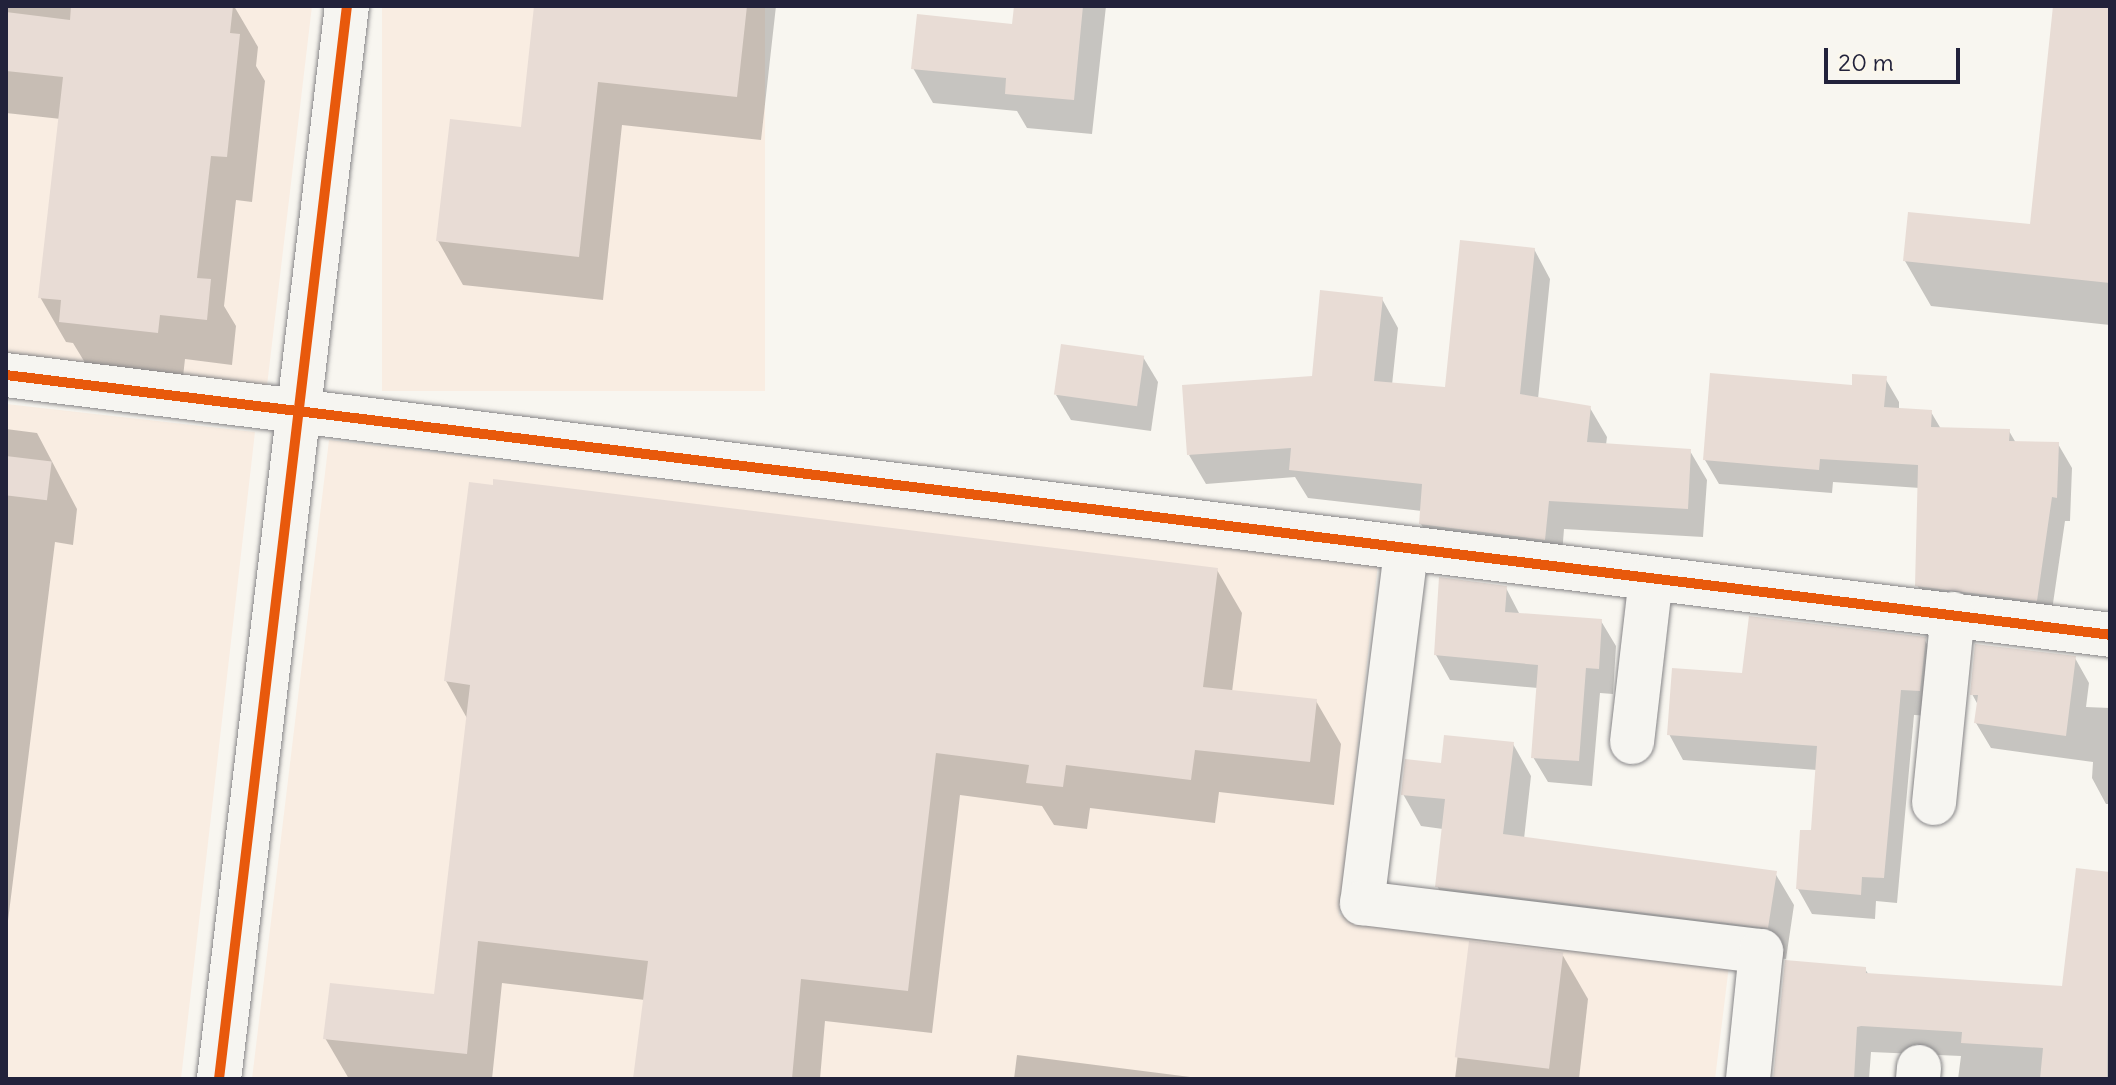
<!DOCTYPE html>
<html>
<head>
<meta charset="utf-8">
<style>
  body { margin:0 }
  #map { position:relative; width:2116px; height:1085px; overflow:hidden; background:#f8f6f0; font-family:Delius,sans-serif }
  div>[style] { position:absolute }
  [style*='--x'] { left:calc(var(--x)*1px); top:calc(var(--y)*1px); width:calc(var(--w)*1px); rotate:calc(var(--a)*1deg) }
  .built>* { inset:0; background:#f9ede2; transform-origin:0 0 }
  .shadow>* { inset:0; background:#0003 }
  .building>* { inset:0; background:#e8dcd5; transform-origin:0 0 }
  .roads { filter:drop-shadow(0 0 2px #878688) drop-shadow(0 0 2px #878688) }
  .street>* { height:44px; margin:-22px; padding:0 22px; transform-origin:22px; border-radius:22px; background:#f6f5f1 }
  .secondary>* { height:44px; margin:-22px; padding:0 22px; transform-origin:22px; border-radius:22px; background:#f6f5f1 }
  .cycleway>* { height:10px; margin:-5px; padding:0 5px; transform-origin:5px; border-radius:5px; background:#e8590c }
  span { translate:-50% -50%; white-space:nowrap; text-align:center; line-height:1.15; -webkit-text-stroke:6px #fbf7ec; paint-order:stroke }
  .frame { position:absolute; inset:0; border:8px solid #22223b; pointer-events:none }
  .scale { position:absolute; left:1824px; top:48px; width:136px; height:36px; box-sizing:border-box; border:4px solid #22223b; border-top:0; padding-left:10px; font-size:24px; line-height:28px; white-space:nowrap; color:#22223b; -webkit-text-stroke:6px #fbf7ec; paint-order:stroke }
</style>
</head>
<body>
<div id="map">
  <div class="built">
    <div style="clip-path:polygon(6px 6px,312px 6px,267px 386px,6px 357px)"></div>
    <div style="left:382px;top:6px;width:383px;height:385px"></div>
    <div style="clip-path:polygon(6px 404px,255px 432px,181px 1079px,6px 1079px)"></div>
    <div style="clip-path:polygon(329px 440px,1378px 564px,1339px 915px,1729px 966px,1715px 1079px,252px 1079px)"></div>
  </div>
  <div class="shadow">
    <div style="clip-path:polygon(6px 6px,234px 6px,258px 47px,256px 66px,265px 81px,252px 202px,236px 200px,224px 306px,236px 326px,232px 365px,185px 359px,183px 377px,87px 366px,73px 343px,66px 342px,40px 297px,61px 119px,6px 113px)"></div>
    <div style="clip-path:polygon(536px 6px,776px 6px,761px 140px,622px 125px,603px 300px,463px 285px,438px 241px,522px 129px)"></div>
    <div style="clip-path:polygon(1016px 6px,1106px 6px,1092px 134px,1027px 128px,1017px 111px,933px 103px,913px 68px,1014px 26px)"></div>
    <div style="clip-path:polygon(2055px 6px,2110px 6px,2110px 325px,1931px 306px,1905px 261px,2032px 227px)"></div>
    <div style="clip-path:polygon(1534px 249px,1550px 279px,1538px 399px,1590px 408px,1607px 437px,1606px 445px,1690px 451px,1707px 480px,1703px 537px,1564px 529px,1561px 568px,1438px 553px,1421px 524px,1422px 511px,1308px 498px,1295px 477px,1206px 484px,1189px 455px,1314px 378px,1382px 299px,1398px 328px,1392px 385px,1447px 390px)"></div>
    <div style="clip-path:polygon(1143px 357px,1158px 382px,1151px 431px,1071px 420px,1056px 395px)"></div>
    <div style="clip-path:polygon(1885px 378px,1899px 402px,1899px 410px,1931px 412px,1941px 429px,2009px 431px,2016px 443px,2058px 444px,2072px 468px,2070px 521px,2065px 521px,2050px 624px,1931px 610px,1917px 585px,1920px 488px,1833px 482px,1832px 493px,1719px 484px,1705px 460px,1853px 387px)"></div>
    <div style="clip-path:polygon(6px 429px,37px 433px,77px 509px,73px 545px,55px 542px,6px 937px)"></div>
    <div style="clip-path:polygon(1217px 570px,1242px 613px,1232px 692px,1316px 701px,1341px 744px,1334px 805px,1219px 792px,1215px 823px,1090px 808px,1087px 829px,1054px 825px,1042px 806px,960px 795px,932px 1033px,825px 1021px,820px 1079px,635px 1079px,645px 1000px,502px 983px,492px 1079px,349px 1079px,325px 1038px,436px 996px,468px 720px,446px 681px)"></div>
    <div style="clip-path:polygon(1506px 588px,1520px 615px,1601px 621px,1616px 646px,1613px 694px,1600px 693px,1592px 786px,1548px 782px,1533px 757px,1538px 688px,1450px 680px,1436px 655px)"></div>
    <div style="clip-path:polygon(1924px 639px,1939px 665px,1934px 716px,1914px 715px,1897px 903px,1876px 901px,1875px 919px,1812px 914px,1798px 889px,1812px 832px,1817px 770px,1683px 760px,1669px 734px,1744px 675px)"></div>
    <div style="clip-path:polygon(2075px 658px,2089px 683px,2086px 707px,2110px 708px,2110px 804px,2106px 804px,2092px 778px,2093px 762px,1991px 748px,1976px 723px,1978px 705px,1972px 694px)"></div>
    <div style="clip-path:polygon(1513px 744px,1531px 776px,1524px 839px,1775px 873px,1794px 905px,1786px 959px,1456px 918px,1437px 886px,1443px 829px,1421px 826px,1403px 794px,1442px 765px)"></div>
    <div style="clip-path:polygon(2077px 870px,2110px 874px,2110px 1079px,1958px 1079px,1961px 1056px,1871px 1052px,1869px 1079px,1775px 1079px,1865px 969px,1869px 975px,2064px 988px)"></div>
    <div style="clip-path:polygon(1471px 943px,1562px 954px,1588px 999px,1579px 1079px,1455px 1079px)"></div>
    <div style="clip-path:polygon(1017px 1055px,1206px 1079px,1014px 1079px)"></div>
  </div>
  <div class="building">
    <div style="clip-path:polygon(71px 6px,233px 6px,230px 33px,240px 34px,227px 157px,211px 156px,197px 278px,211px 279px,207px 320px,160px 315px,158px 333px,59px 322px,61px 300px,38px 298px,63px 77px,6px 71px,6px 12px,70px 20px)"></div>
    <div style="clip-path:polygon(534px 6px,747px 6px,737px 97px,598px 82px,579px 257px,436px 241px,450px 119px,521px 127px)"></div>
    <div style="clip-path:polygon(1014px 6px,1083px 6px,1074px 100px,1005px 94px,1006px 78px,911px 69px,917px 14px,1012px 24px)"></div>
    <div style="clip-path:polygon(2053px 6px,2110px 6px,2110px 283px,1903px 261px,1908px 212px,2030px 224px)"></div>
    <div style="clip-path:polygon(1460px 240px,1535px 248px,1520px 394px,1591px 406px,1587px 442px,1691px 449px,1688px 509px,1549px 501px,1545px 540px,1419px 524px,1422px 484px,1289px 470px,1291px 448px,1187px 455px,1182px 385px,1312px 376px,1320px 290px,1383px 297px,1374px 381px,1445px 387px)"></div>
    <div style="left:1061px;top:344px;width:84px;height:51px;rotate:8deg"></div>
    <div style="clip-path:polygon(1710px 373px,1852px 385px,1852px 374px,1887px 376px,1884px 407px,1932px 410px,1931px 427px,2010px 429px,2009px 441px,2059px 442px,2057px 498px,2052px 497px,2037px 601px,1915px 586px,1918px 465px,1820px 459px,1819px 470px,1703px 460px)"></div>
    <div style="left:6px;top:456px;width:46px;height:39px;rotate:7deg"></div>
    <div style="clip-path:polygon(493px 479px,1218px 568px,1203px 687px,1317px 699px,1310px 762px,1195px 750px,1191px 780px,1066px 765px,1063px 787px,1026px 783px,1029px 765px,936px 753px,908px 991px,801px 979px,792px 1079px,633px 1079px,648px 961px,478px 941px,467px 1054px,323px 1039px,330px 983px,434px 994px,470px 685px,444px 681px,469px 482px,493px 485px)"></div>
    <div style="clip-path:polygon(1439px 577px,1507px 586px,1505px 612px,1602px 619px,1599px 669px,1586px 668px,1579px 761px,1531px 758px,1538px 665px,1434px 655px)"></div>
    <div style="clip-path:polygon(1749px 616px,1926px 637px,1920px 691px,1901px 690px,1884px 878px,1862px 877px,1861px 895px,1796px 889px,1800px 830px,1811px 830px,1817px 746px,1667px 735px,1672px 668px,1742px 673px)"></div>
    <div style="clip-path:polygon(1975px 644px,2076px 656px,2066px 736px,1974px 723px,1978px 695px,1970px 695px)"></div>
    <div style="clip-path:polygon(1444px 735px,1514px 742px,1503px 834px,1777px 871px,1768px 928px,1435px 887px,1445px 799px,1401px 795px,1405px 759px,1441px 763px)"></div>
    <div style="clip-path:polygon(2076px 868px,2110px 872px,2107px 1079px,2040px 1079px,2043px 1048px,1961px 1043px,1962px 1032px,1861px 1026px,1857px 1027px,1854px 1079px,1773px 1079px,1785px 960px,1866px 967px,1866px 973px,2062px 986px)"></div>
    <div style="left:1469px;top:941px;width:95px;height:117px;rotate:7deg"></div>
  </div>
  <div class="roads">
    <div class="street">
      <div style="--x:6;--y:375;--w:2120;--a:7.04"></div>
      <div style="--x:1406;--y:551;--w:355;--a:97.1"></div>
      <div style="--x:1362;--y:903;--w:402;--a:6.9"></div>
      <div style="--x:1761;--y:951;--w:129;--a:95.8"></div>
      <div style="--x:1632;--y:742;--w:164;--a:-83.4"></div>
      <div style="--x:1934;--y:803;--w:190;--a:-84.3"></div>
      <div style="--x:1918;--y:1079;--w:12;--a:-85"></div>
    </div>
    <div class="secondary">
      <div style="--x:219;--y:1079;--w:1081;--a:-83.2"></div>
    </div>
  </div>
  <div class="cycleway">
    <div style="--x:6;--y:375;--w:2120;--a:7.04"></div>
    <div style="--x:219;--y:1079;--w:1081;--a:-83.2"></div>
  </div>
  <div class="frame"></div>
  <div class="scale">20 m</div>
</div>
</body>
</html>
